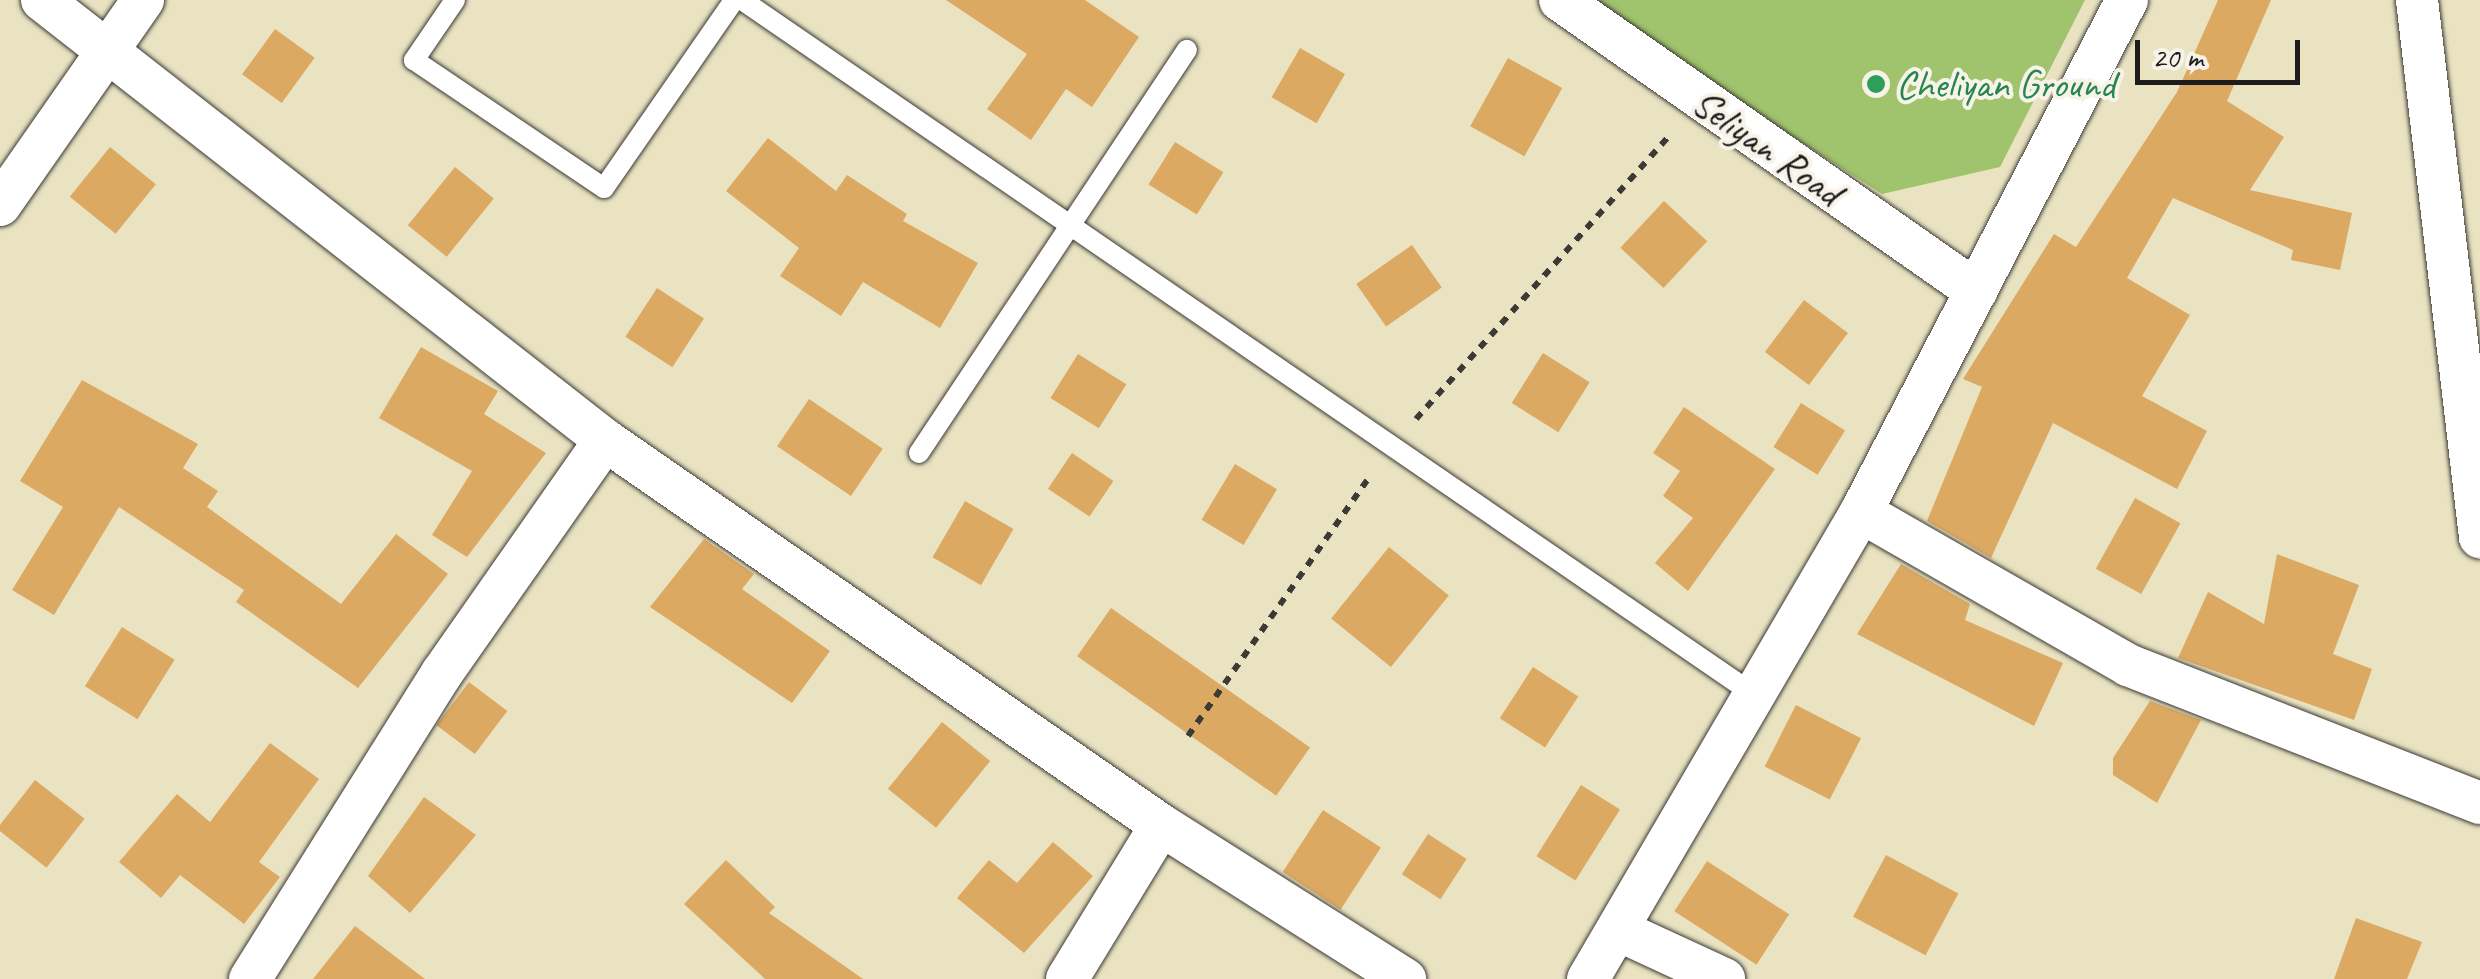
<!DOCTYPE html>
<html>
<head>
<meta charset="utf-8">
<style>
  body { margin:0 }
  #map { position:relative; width:2480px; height:979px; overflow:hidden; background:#eae3c2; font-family:Caveat,sans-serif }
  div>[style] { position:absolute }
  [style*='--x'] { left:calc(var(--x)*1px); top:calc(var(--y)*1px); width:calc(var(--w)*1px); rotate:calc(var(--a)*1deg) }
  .green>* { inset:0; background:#a0c36d }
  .building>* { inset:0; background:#dca963; transform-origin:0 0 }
  .path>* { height:6px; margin-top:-3px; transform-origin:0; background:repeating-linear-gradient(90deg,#3b3a35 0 8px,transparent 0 16px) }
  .roads { filter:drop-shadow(0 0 2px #3b3a35) drop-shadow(0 0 2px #3b3a35) }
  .service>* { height:20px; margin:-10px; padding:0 10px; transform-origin:10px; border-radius:10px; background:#fff }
  .minor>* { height:42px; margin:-21px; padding:0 21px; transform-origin:21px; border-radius:21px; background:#fff }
  .dots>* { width:28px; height:28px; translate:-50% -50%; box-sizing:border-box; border:5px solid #f7f3e8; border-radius:50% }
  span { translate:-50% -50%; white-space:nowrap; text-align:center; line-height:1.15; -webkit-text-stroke:8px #f7f3e8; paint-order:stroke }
  .leisure-label { font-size:40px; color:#27864d }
  .left { translate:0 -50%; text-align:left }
  .street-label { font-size:40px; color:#1c1c1c }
  .scale { position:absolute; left:2135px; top:40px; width:165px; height:45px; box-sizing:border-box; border:5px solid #1c1c1c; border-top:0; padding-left:12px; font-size:30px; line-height:35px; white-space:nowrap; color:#1c1c1c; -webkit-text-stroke:8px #f7f3e8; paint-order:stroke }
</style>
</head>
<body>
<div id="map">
  <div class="green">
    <div style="clip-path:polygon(1580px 0,2085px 0,2000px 167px,1882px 194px)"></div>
  </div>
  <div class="building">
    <div style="clip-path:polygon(946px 0,1085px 0,1139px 37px,1092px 107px,1066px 89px,1031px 140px,987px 109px,1027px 54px)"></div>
    <div style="clip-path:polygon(2218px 0,2271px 0,2227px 101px,2284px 137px,2250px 190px,2352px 213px,2340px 270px,2291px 260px,2293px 250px,2173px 198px,2127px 278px,2190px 315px,2142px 396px,2207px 431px,2177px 489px,2053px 423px,1991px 558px,1927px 521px,1982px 387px,1963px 379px,2054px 234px,2076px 247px,2177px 92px)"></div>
    <div style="left:275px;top:29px;width:49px;height:56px;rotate:36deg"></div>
    <div style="left:1300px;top:48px;width:52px;height:57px;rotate:30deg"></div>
    <div style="left:1508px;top:58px;width:62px;height:78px;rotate:29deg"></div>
    <div style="clip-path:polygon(768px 138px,836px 191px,847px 175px,907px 214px,903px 221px,978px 263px,940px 328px,863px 282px,841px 316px,780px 276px,799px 248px,726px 191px)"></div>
    <div style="left:1175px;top:142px;width:57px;height:50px;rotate:32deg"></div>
    <div style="left:110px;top:147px;width:59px;height:64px;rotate:39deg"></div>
    <div style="left:455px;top:167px;width:50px;height:75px;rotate:39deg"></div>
    <div style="left:1664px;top:201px;width:59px;height:64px;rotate:43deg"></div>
    <div style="left:1412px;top:245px;width:52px;height:68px;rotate:55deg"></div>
    <div style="left:657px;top:288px;width:56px;height:58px;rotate:33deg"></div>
    <div style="left:1804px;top:300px;width:55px;height:65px;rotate:37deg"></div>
    <div style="clip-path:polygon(421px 347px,498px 391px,484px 414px,546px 453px,467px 557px,432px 535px,472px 471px,379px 418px)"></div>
    <div style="left:1543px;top:353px;width:55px;height:59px;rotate:32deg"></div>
    <div style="left:1078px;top:354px;width:57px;height:52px;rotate:32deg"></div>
    <div style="clip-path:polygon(82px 380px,198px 444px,183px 468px,218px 491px,207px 507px,341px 604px,396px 534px,448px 574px,358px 688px,236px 602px,244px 590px,119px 507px,54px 615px,12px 590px,63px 507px,20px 481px)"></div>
    <div style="left:809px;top:399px;width:89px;height:57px;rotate:34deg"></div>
    <div style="left:1801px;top:403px;width:52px;height:52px;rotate:32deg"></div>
    <div style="clip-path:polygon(1684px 407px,1775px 469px,1688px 591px,1655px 563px,1693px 518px,1663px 496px,1680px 471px,1653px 453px)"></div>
    <div style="left:1072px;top:453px;width:50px;height:43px;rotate:34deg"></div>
    <div style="left:1235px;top:464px;width:49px;height:65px;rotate:31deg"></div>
    <div style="left:2135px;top:498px;width:52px;height:81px;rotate:29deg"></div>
    <div style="left:965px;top:501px;width:56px;height:65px;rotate:30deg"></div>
    <div style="clip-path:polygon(704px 539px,754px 574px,742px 589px,830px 651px,792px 703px,650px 607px)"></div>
    <div style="left:1389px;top:547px;width:77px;height:92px;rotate:39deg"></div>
    <div style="clip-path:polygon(2277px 554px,2359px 585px,2333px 654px,2372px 669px,2354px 720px,2178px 658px,2208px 592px,2264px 624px)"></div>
    <div style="clip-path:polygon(1901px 564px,1970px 604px,1965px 620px,2063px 663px,2034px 726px,1857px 634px)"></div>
    <div style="left:1111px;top:608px;width:243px;height:59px;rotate:35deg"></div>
    <div style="left:122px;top:627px;width:62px;height:70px;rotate:32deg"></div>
    <div style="left:1533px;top:667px;width:54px;height:61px;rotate:33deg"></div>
    <div style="left:469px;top:682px;width:48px;height:54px;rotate:37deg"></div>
    <div style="clip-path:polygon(2150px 701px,2201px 720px,2157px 803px,2113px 775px,2113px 758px)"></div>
    <div style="left:1796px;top:705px;width:73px;height:69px;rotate:27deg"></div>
    <div style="left:942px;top:722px;width:62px;height:86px;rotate:39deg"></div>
    <div style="clip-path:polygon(270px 743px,319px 779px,259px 862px,280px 877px,244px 924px,180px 875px,161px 898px,119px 862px,177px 794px,210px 822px)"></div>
    <div style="left:35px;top:780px;width:63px;height:62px;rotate:38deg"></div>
    <div style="left:1581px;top:785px;width:46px;height:84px;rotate:32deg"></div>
    <div style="clip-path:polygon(424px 797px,476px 835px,410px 913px,368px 876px)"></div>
    <div style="left:1323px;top:810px;width:69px;height:74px;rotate:33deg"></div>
    <div style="left:1428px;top:834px;width:46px;height:48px;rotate:33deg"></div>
    <div style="clip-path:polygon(1053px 842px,1093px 876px,1024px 953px,957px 898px,989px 860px,1017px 883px)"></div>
    <div style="left:1886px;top:855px;width:82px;height:70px;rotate:28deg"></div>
    <div style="clip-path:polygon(726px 860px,775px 907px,769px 913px,863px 979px,765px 979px,684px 904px)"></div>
    <div style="left:1707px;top:861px;width:98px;height:60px;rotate:33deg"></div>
    <div style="clip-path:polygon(2356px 918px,2422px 942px,2407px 979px,2334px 979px)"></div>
    <div style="clip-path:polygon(355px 926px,425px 979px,313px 979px)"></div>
  </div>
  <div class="path">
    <div style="--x:1416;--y:419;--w:382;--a:-48.2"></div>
    <div style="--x:1188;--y:736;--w:319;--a:-55"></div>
  </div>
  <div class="roads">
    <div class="service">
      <div style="--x:455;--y:0;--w:73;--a:124.3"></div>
      <div style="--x:414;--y:60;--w:229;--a:34"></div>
      <div style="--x:604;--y:188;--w:229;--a:-55.3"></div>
      <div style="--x:742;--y:0;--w:1225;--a:34.46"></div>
      <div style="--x:919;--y:453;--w:484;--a:-56.4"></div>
    </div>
    <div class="minor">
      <div style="--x:42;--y:0;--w:715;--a:38.01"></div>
      <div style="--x:605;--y:440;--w:676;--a:34.7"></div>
      <div style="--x:1161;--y:825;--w:289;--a:32.3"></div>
      <div style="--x:1560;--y:0;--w:508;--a:34.97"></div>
      <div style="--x:2417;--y:0;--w:541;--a:83.31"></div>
      <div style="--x:0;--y:205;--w:250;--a:-55.1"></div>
      <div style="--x:1861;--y:512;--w:308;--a:29.8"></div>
      <div style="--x:2128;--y:665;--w:378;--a:21.4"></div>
      <div style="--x:1618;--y:930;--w:117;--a:24.8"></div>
      <div style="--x:250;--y:979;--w:361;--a:-57.9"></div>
      <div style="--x:442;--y:673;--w:284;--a:-55"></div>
      <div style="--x:1067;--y:979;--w:180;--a:-58.6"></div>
      <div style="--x:1588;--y:979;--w:541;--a:-59.69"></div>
      <div style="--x:1861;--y:512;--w:577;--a:-62.55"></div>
    </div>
  </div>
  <div class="dots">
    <div style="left:1876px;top:84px;background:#2e9e5b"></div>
  </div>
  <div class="leisure-label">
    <span class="left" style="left:1896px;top:84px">Cheliyan Ground</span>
  </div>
  <div class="street-label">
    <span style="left:1767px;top:147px;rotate:35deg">Seliyan Road</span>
  </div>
  <div class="scale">20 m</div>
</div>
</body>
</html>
